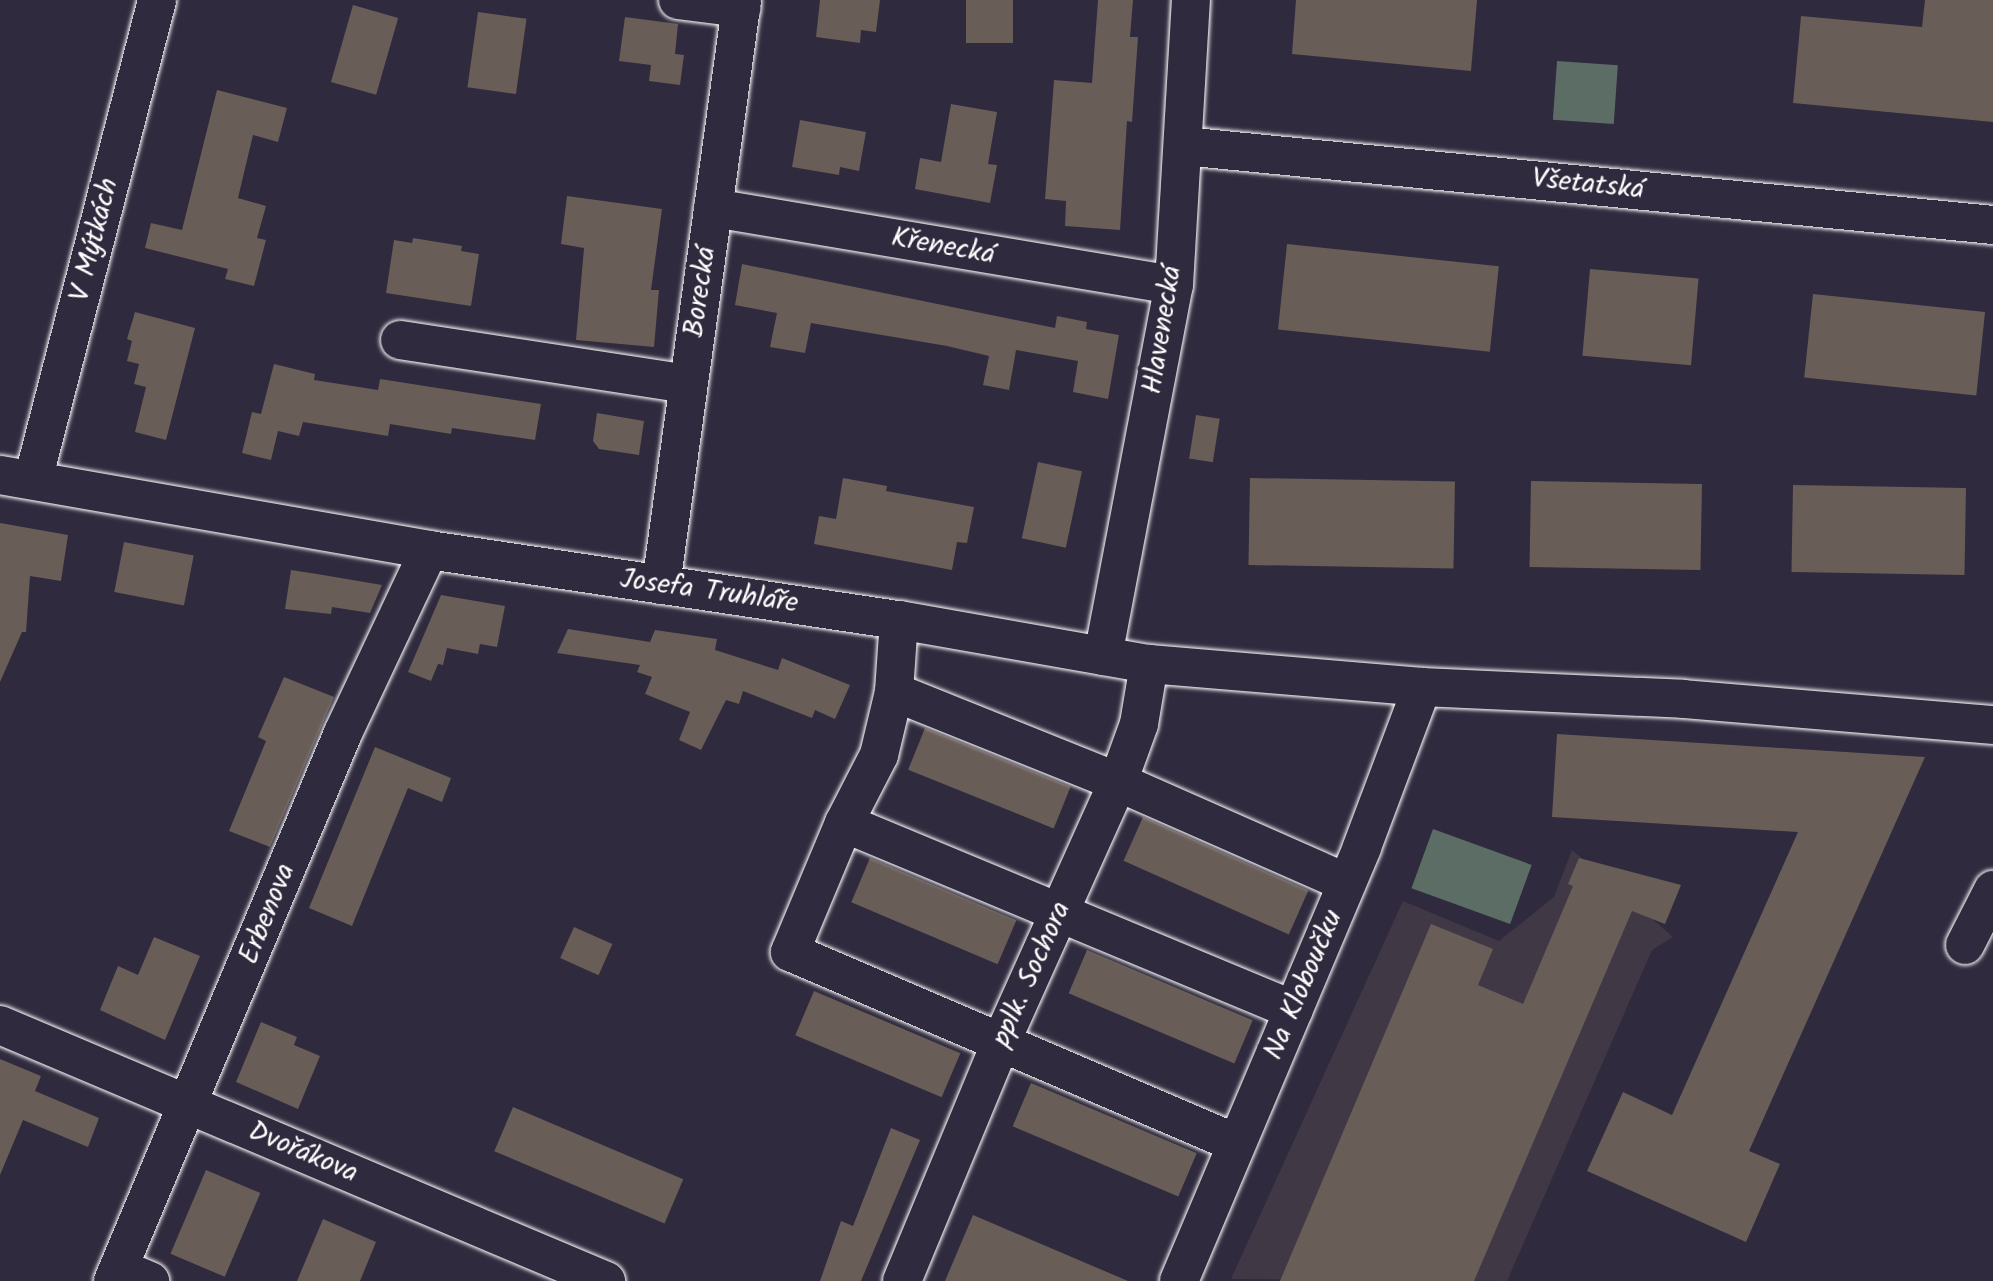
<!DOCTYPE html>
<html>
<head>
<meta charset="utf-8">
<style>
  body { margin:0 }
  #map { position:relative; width:1993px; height:1281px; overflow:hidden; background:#2f2a3d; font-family:Kalam,sans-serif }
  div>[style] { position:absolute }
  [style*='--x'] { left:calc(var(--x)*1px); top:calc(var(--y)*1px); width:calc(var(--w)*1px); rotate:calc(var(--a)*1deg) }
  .built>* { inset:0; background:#403945 }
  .green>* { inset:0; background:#5b6d65; transform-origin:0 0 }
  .building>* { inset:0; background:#695d58; transform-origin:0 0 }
  .roads { filter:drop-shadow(0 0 2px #fff) drop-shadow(0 0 2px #fff) }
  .street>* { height:38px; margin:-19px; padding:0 19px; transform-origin:19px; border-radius:19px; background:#2f2a3d }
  span { translate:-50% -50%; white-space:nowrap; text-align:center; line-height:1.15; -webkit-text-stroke:8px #2f2a3d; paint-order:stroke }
  .street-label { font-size:28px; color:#fff }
</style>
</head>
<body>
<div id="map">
  <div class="built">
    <div style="clip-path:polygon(1572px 850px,1673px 937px,1652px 950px,1507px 1281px,1231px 1279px,1403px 901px,1499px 941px,1554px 897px)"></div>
  </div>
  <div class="green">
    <div style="left:1557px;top:61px;width:61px;height:59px;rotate:4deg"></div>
    <div style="left:1433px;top:829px;width:105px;height:63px;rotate:20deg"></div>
  </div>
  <div class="building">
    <div style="clip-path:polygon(820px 0,880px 0,876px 32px,861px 30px,860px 43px,816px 37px)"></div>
    <div style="left:966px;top:0;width:47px;height:43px"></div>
    <div style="clip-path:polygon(1098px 0,1133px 0,1130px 37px,1138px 37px,1132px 122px,1127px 121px,1120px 230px,1065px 226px,1066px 201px,1045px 199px,1054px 80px,1092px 83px)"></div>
    <div style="clip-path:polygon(1296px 0,1477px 0,1471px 71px,1292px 54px)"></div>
    <div style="clip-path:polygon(1925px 0,1993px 0,1993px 122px,1793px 103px,1801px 16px,1922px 27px)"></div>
    <div style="left:353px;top:5px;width:47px;height:80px;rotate:16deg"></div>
    <div style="left:478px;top:12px;width:49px;height:76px;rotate:8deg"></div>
    <div style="clip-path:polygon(625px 17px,678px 24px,675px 54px,684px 55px,680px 85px,649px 81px,651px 65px,619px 61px)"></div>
    <div style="clip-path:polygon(217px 90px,287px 108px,278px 142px,253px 135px,238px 198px,266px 206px,257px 238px,266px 240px,254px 286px,225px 279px,228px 269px,145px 248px,151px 223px,182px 230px)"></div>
    <div style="clip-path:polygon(951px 104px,997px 112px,988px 164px,997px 165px,990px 203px,915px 189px,920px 158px,941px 162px)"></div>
    <div style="clip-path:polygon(800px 120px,866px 132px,859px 171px,840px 167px,839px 175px,792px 167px)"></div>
    <div style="clip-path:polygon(567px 196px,662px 209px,651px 290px,659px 290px,654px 347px,576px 340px,584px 248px,561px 244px)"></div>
    <div style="clip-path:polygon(413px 238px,462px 246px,461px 251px,479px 254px,471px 306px,386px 293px,394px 240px,412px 243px)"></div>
    <div style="left:1287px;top:244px;width:213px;height:86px;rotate:6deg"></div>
    <div style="clip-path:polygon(742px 264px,1055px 328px,1057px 316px,1087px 322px,1086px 329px,1119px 335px,1108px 399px,1073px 392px,1078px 361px,1016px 350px,1009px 390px,983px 385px,989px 356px,947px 346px,811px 323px,805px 353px,770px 347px,777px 313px,735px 305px)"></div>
    <div style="left:1590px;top:269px;width:109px;height:87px;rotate:5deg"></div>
    <div style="left:1813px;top:294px;width:173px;height:84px;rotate:6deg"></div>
    <div style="clip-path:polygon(135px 312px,195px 328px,166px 440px,135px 432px,146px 387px,134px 384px,139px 364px,127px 361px,132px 341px,127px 339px)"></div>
    <div style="clip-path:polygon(274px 364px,315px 374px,314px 380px,378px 390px,380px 379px,541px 404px,535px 440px,452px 428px,451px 434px,390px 424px,388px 436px,303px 422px,299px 436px,278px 431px,271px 460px,242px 453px,252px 412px,261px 414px)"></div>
    <div style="clip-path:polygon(597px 413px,644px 421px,639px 455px,599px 449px,593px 441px)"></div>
    <div style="left:1196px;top:415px;width:24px;height:44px;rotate:9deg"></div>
    <div style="left:1038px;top:462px;width:45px;height:78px;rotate:12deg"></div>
    <div style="clip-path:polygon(843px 478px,887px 486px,886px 491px,974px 507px,967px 543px,957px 542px,952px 570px,814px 544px,819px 516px,836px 519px)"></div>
    <div style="left:1250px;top:478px;width:205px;height:87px;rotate:1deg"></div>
    <div style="left:1531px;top:481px;width:171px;height:86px;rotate:1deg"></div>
    <div style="left:1793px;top:485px;width:173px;height:87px;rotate:1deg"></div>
    <div style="clip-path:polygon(0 523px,68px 535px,61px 581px,30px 576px,26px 632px,22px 632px,0 682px)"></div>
    <div style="left:124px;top:542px;width:71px;height:51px;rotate:11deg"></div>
    <div style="clip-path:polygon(291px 570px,317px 574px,382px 585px,370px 613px,332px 607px,331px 614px,285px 609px)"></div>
    <div style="clip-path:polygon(441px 595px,505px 606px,497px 647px,480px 644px,478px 654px,447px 648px,443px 665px,438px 664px,431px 681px,408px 672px)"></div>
    <div style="clip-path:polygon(568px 629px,650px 642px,655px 630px,717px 639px,715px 650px,778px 670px,782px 658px,850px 685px,835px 719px,815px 710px,812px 718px,743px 691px,739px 704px,726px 700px,701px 750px,679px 740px,690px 712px,645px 694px,652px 677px,637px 672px,640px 665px,557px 653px)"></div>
    <div style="clip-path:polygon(284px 677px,334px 697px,270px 847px,229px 831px,266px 741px,258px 737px)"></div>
    <div style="left:925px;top:728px;width:157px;height:45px;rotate:22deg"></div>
    <div style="clip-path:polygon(1557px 734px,1925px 757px,1749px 1151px,1780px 1164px,1746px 1242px,1587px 1171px,1623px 1092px,1672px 1115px,1798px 832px,1552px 817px)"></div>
    <div style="clip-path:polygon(375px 747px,451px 778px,442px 802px,408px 788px,352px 926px,309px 908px)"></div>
    <div style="left:1143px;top:817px;width:181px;height:48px;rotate:24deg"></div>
    <div style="left:870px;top:858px;width:159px;height:48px;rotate:23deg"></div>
    <div style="clip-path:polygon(1579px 858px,1681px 885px,1665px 924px,1632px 911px,1474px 1281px,1280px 1281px,1431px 924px,1493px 949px,1478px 985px,1523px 1004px,1573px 886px,1568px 884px)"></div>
    <div style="left:574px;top:927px;width:42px;height:34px;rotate:24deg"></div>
    <div style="clip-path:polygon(154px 937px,200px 956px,165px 1040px,100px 1010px,118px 966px,138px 975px)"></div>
    <div style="left:1087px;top:950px;width:180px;height:47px;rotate:23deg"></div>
    <div style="left:814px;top:991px;width:159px;height:48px;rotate:23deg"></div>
    <div style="clip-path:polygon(261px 1022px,297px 1037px,294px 1045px,320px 1056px,298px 1109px,236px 1082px)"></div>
    <div style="clip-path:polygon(0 1059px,41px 1076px,35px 1091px,99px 1118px,88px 1147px,23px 1120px,0 1175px)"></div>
    <div style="left:1031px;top:1083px;width:180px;height:47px;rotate:23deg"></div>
    <div style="left:513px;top:1107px;width:185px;height:48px;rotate:23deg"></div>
    <div style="clip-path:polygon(891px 1128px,920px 1140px,861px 1281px,820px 1281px,841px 1221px,853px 1226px)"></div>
    <div style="left:206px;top:1170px;width:59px;height:91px;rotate:23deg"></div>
    <div style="clip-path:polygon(973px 1215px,1128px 1281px,945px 1281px)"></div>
    <div style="clip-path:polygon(323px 1219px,376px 1242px,360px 1281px,297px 1281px)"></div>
  </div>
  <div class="roads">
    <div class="street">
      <div style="--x:678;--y:0;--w:64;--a:7.2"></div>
      <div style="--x:1183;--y:146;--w:814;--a:5.57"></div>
      <div style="--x:713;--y:208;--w:467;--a:9.5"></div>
      <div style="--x:400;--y:340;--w:291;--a:8.7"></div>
      <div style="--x:0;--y:475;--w:436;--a:9.9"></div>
      <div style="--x:429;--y:550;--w:475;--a:8.5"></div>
      <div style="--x:899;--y:620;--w:254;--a:10"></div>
      <div style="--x:1149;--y:664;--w:274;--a:4.8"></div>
      <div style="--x:1422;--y:687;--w:261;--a:2.6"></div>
      <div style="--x:1683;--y:699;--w:311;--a:4.8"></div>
      <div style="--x:33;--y:480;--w:496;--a:-75.5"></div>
      <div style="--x:661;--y:585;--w:591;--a:-82.12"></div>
      <div style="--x:899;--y:620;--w:72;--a:94"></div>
      <div style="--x:894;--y:692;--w:65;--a:103.4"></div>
      <div style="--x:879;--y:755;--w:76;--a:117.2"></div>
      <div style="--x:844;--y:823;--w:140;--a:112.7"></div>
      <div style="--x:790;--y:952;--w:486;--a:23.2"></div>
      <div style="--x:1103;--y:656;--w:378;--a:-79.2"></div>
      <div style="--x:1174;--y:285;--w:286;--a:-86.6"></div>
      <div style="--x:894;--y:692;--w:241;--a:21.9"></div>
      <div style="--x:1118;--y:782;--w:250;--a:23.8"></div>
      <div style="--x:844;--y:823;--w:487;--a:22.6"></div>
      <div style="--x:1965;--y:945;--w:62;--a:-63"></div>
      <div style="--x:0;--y:1025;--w:658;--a:22.9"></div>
      <div style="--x:119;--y:1268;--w:34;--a:23"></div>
      <div style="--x:113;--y:1281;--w:594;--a:-67.23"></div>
      <div style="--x:343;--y:733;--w:202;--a:-64.8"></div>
      <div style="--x:902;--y:1281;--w:259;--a:-67.5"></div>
      <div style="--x:1001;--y:1042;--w:285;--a:-65.8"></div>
      <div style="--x:1118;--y:782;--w:62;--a:-70.1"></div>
      <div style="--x:1139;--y:724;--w:61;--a:-80.5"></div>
      <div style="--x:1179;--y:1281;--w:471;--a:-67.1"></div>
      <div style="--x:1362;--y:847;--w:171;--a:-69.4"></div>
    </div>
  </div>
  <div class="street-label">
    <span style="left:1588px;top:185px;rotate:6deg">Všetatská</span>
    <span style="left:95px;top:240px;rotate:-76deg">V Mýtkách</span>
    <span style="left:943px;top:247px;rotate:10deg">Křenecká</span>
    <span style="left:701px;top:292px;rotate:-82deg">Borecká</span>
    <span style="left:1163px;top:330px;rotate:-81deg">Hlavenecká</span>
    <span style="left:709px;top:592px;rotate:8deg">Josefa Truhláře</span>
    <span style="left:268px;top:914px;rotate:-68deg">Erbenova</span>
    <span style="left:1032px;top:974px;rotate:-66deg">pplk. Sochora</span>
    <span style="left:1304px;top:985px;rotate:-67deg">Na Kloboučku</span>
    <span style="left:303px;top:1153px;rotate:23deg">Dvořákova</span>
  </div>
</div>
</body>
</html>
